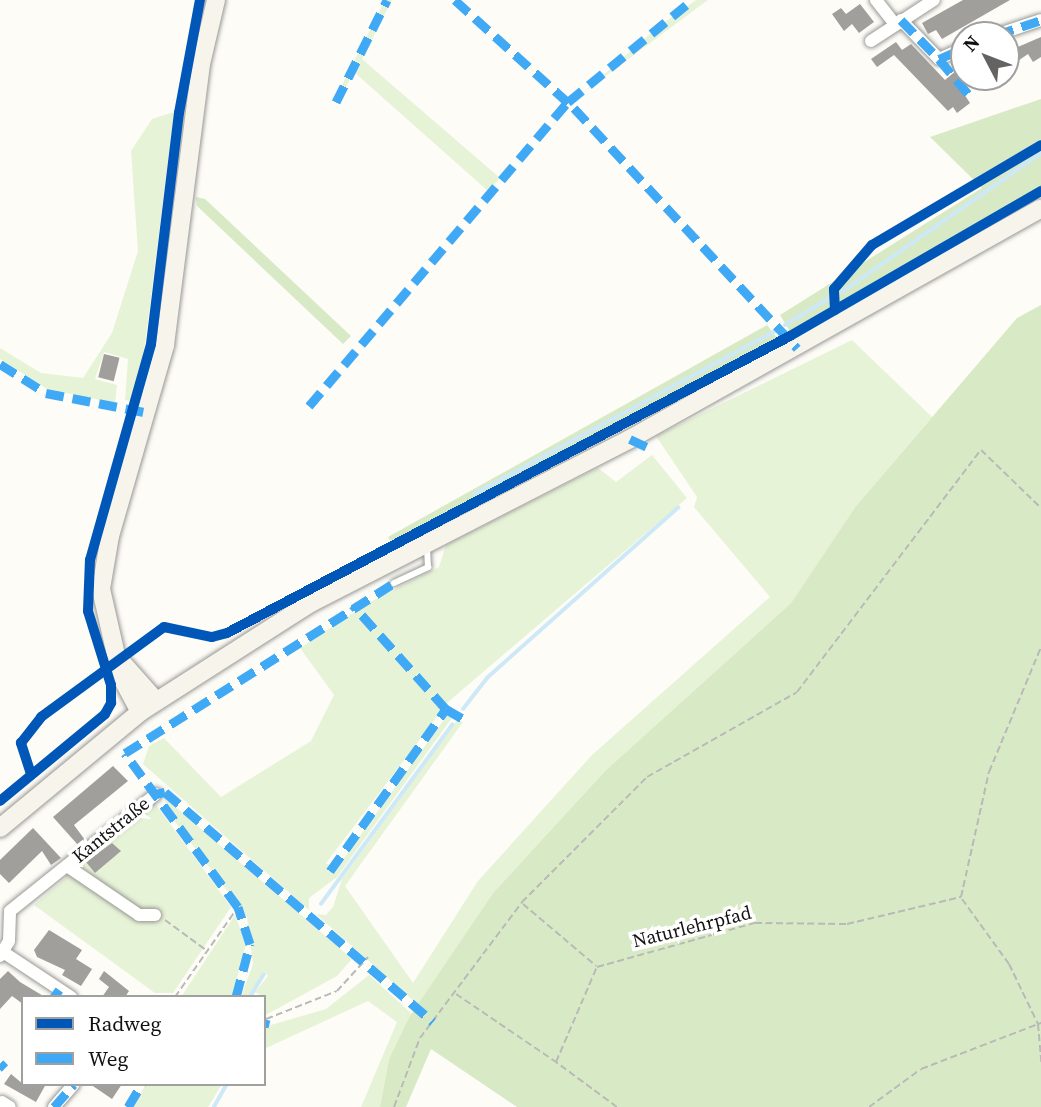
<!DOCTYPE html>
<html>
<head>
<meta charset="utf-8">
<style>
  body { margin:0 }
  #map { position:relative; width:1041px; height:1107px; overflow:hidden; background:#fdfcf7; font-family:"Source Serif 4",serif }
  div>[style] { position:absolute }
  [style*='--x'] { left:calc(var(--x)*1px); top:calc(var(--y)*1px); width:calc(var(--w)*1px); rotate:calc(var(--a)*1deg) }
  .green>* { inset:0; background:#e7f3d7 }
  .forest>* { inset:0; background:#d8eac5 }
  .stream>* { height:3.5px; margin:-1.75px; padding:0 1.75px; transform-origin:1.75px; border-radius:1.75px; background:#cde8f7 }
  .building>* { inset:0; background:#a19f9c; transform-origin:0 0 }
  .path>* { height:2px; margin-top:-1px; transform-origin:0; background:repeating-linear-gradient(90deg,#b9b9b8 0 7px,transparent 0 10.5px) }
  .roads { filter:drop-shadow(0 0 2px #979795) drop-shadow(0 0 2px #979795) }
  .service>* { height:6px; margin:-3px; padding:0 3px; transform-origin:3px; border-radius:3px; background:#fffffe }
  .minor>* { height:12px; margin:-6px; padding:0 6px; transform-origin:6px; border-radius:6px; background:#fffffe }
  .secondary>* { height:18px; margin:-9px; padding:0 9px; transform-origin:9px; border-radius:9px; background:#f6f4eb }
  .quiet>* { height:9px; margin-top:-4.5px; transform-origin:0; background:repeating-linear-gradient(90deg,#3fa9f5 0 18px,transparent 0 27px) }
  .cycleway>* { height:10px; margin:-5px; padding:0 5px; transform-origin:5px; border-radius:5px; background:#0057b8 }
  span { translate:-50% -50%; white-space:nowrap; text-align:center; line-height:1.15; -webkit-text-stroke:7px #fff; paint-order:stroke }
  .street-label { font-size:19px; color:#111 }
  .legend { position:absolute; left:21px; top:995px; width:245px; height:91px; box-sizing:border-box; background:#fff; border:2px solid #a0a0a0; margin:0; padding:9px 12px; list-style:none; font-size:21px; color:#111 }
  .legend li { display:flex; align-items:center; gap:14px; height:35px }
  .legend b { width:35px; border:2px solid #a0a0a0 }
  .north { position:absolute; left:950px; top:21px; width:70px; height:70px; box-sizing:border-box; background:#fff; border:2px solid #a0a0a0; border-radius:50%; rotate:312deg; font-size:19px; font-weight:700; line-height:28px; text-align:center; color:#111 }
  .north::after { content:''; display:block; margin:auto; width:24px; height:32px; background:#646362; clip-path:polygon(50% 0,100% 100%,50% 72%,0 100%) }
</style>
</head>
<body>
<div id="map">
  <div class="green">
    <div style="clip-path:polygon(385px 0,392px 0,362px 59px,500px 178px,488px 191px,354px 72px,337px 103px,334px 101px)"></div>
    <div style="clip-path:polygon(696px 0,708px 0,584px 92px,658px 27px)"></div>
    <div style="clip-path:polygon(174px 112px,145px 345px,133px 402px,125px 400px,128px 359px,104px 352px,95px 379px,117px 385px,115px 403px,47px 389px,0 359px,0 348px,41px 373px,83px 378px,112px 333px,138px 251px,131px 151px,152px 119px)"></div>
    <div style="clip-path:polygon(852px 340px,932px 417px,856px 506px,791px 603px,605px 771px,493px 893px,418px 1005px,316px 914px,326px 915px,333px 907px,342px 879px,457px 720px,463px 722px,345px 886px,413px 983px,478px 881px,592px 755px,770px 597px,694px 507px,697px 497px,656px 436px)"></div>
    <div style="clip-path:polygon(652px 455px,687px 498px,448px 702px,326px 863px,336px 869px,448px 714px,452px 718px,337px 877px,309px 898px,309px 910px,143px 764px,149px 746px,164px 738px,221px 797px,311px 741px,334px 695px,300px 648px,368px 603px,439px 567px,446px 545px,598px 468px,616px 482px)"></div>
    <div style="clip-path:polygon(163px 796px,352px 959px,337px 976px,264px 1016px,264px 997px,255px 992px,268px 976px,264px 972px,248px 997px,241px 997px,253px 964px,247px 917px,172px 818px)"></div>
    <div style="clip-path:polygon(154px 802px,231px 907px,173px 993px,155px 993px,34px 905px)"></div>
    <div style="clip-path:polygon(235px 915px,246px 944px,232px 997px,181px 997px)"></div>
    <div style="clip-path:polygon(369px 975px,412px 1014px,389px 1059px,380px 1107px,361px 1107px,397px 1022px,368px 1001px,264px 1049px,264px 1027px,326px 1009px)"></div>
    <div style="clip-path:polygon(146px 1084px,222px 1084px,208px 1107px,133px 1107px)"></div>
  </div>
  <div class="forest">
    <div style="clip-path:polygon(1041px 99px,1041px 188px,791px 333px,780px 315px,982px 188px,930px 137px)"></div>
    <div style="clip-path:polygon(196px 197px,205px 199px,351px 336px,343px 344px,197px 206px)"></div>
    <div style="clip-path:polygon(1041px 305px,1041px 1107px,517px 1107px,431px 1049px,406px 1107px,380px 1107px,389px 1059px,410px 1016px,493px 893px,605px 771px,791px 603px,856px 506px,1017px 318px)"></div>
    <div style="clip-path:polygon(767px 325px,778px 339px,609px 431px,391px 541px,388px 537px)"></div>
  </div>
  <div class="stream">
    <div style="--x:842;--y:292;--w:243;--a:-34.9"></div>
    <div style="--x:785;--y:325;--w:50;--a:-31.2"></div>
    <div style="--x:474;--y:494;--w:345;--a:-28.4"></div>
    <div style="--x:463;--y:709;--w:39;--a:-52"></div>
    <div style="--x:487;--y:678;--w:256;--a:-41.7"></div>
    <div style="--x:321;--y:904;--w:222;--a:-53.8"></div>
    <div style="--x:250;--y:997;--w:26;--a:-59"></div>
    <div style="--x:214;--y:1107;--w:26;--a:-61"></div>
  </div>
  <div class="building">
    <div style="clip-path:polygon(963px 0,1010px 0,942px 39px,936px 30px,928px 34px,922px 23px)"></div>
    <div style="clip-path:polygon(860px 4px,874px 22px,859px 33px,852px 24px,844px 31px,832px 14px,841px 8px,846px 14px)"></div>
    <div style="clip-path:polygon(1041px 37px,1041px 57px,1033px 62px,1028px 54px,1006px 69px,1006px 52px)"></div>
    <div style="clip-path:polygon(896px 42px,902px 50px,911px 44px,945px 80px,964px 64px,964px 77px,977px 77px,960px 88px,970px 103px,957px 113px,953px 107px,948px 111px,894px 55px,877px 67px,871px 59px)"></div>
    <div style="left:104px;top:354px;width:16px;height:24px;rotate:14deg"></div>
    <div style="clip-path:polygon(113px 766px,128px 781px,74px 825px,85px 840px,78px 845px,53px 817px)"></div>
    <div style="clip-path:polygon(33px 828px,61px 858px,51px 865px,42px 851px,9px 883px,0 874px,0 860px)"></div>
    <div style="clip-path:polygon(112px 843px,121px 851px,95px 873px,86px 862px)"></div>
    <div style="clip-path:polygon(49px 930px,82px 950px,76px 959px,92px 969px,81px 986px,62px 975px,65px 970px,37px 957px,34px 950px)"></div>
    <div style="clip-path:polygon(8px 971px,20px 982px,45px 997px,23px 997px,23px 1004px,12px 996px,0 1009px,0 979px)"></div>
    <div style="clip-path:polygon(104px 971px,129px 991px,125px 997px,102px 997px,109px 987px,99px 979px)"></div>
    <div style="clip-path:polygon(11px 1074px,23px 1084px,46px 1084px,36px 1102px,4px 1084px)"></div>
    <div style="clip-path:polygon(90px 1084px,122px 1084px,112px 1099px)"></div>
  </div>
  <div class="path">
    <div style="--x:962;--y:899;--w:80;--a:54.1"></div>
    <div style="--x:1009;--y:964;--w:67;--a:64.2"></div>
    <div style="--x:1038;--y:1024;--w:38;--a:85"></div>
    <div style="--x:523;--y:904;--w:96;--a:40.3"></div>
    <div style="--x:165;--y:920;--w:51;--a:36.2"></div>
    <div style="--x:456;--y:994;--w:121;--a:34.2"></div>
    <div style="--x:175;--y:997;--w:110;--a:-55"></div>
    <div style="--x:266;--y:1019;--w:76;--a:-21.5"></div>
    <div style="--x:337;--y:991;--w:46;--a:-47.6"></div>
    <div style="--x:394;--y:1107;--w:74;--a:-69.4"></div>
    <div style="--x:420;--y:1038;--w:170;--a:-53.1"></div>
    <div style="--x:522;--y:902;--w:177;--a:-45"></div>
    <div style="--x:647;--y:777;--w:172;--a:-29.5"></div>
    <div style="--x:797;--y:692;--w:304;--a:-52.8"></div>
    <div style="--x:981;--y:450;--w:83;--a:44"></div>
    <div style="--x:617;--y:1107;--w:76;--a:-143.6"></div>
    <div style="--x:556;--y:1062;--w:103;--a:-66.7"></div>
    <div style="--x:597;--y:967;--w:164;--a:-15.6"></div>
    <div style="--x:755;--y:923;--w:92;--a:0.6"></div>
    <div style="--x:847;--y:924;--w:117;--a:-13.3"></div>
    <div style="--x:961;--y:897;--w:128;--a:-77.4"></div>
    <div style="--x:989;--y:772;--w:135;--a:-67.4"></div>
    <div style="--x:869;--y:1107;--w:64;--a:-36.2"></div>
    <div style="--x:921;--y:1069;--w:129;--a:-21"></div>
  </div>
  <div class="roads">
    <div class="service">
      <div style="--x:394;--y:583;--w:38;--a:-25"></div>
      <div style="--x:428;--y:567;--w:22;--a:-93"></div>
    </div>
    <div class="minor">
      <div style="--x:876;--y:0;--w:31;--a:52"></div>
      <div style="--x:901;--y:20;--w:54;--a:45.7"></div>
      <div style="--x:939;--y:59;--w:27;--a:-24"></div>
      <div style="--x:996;--y:35;--w:47;--a:-18.4"></div>
      <div style="--x:871;--y:41;--w:75;--a:-33.1"></div>
      <div style="--x:67;--y:866;--w:87;--a:34.2"></div>
      <div style="--x:139;--y:915;--w:16;--a:0"></div>
      <div style="--x:3;--y:952;--w:82;--a:33.5"></div>
      <div style="--x:0;--y:956;--w:17;--a:-59"></div>
      <div style="--x:9;--y:941;--w:30;--a:-88"></div>
      <div style="--x:10;--y:911;--w:187;--a:-38.7"></div>
      <div style="--x:2;--y:1102;--w:9;--a:32"></div>
      <div style="--x:54;--y:1107;--w:30;--a:-49"></div>
    </div>
    <div class="secondary">
      <div style="--x:117;--y:657;--w:59;--a:48.4"></div>
      <div style="--x:140;--y:712;--w:40;--a:-118"></div>
      <div style="--x:121;--y:677;--w:90;--a:-102.8"></div>
      <div style="--x:101;--y:589;--w:54;--a:-80.4"></div>
      <div style="--x:110;--y:536;--w:199;--a:-73.9"></div>
      <div style="--x:165;--y:345;--w:283;--a:-82.7"></div>
      <div style="--x:201;--y:64;--w:66;--a:-76.8"></div>
      <div style="--x:0;--y:828;--w:182;--a:-39.6"></div>
      <div style="--x:140;--y:712;--w:201;--a:-32.6"></div>
      <div style="--x:309;--y:604;--w:361;--a:-27.2"></div>
      <div style="--x:630;--y:439;--w:471;--a:-29.3"></div>
    </div>
  </div>
  <div class="quiet">
    <div style="--x:455;--y:0;--w:161;--a:42.2"></div>
    <div style="--x:574;--y:108;--w:328;--a:47.1"></div>
    <div style="--x:901;--y:20;--w:54;--a:45.7"></div>
    <div style="--x:939;--y:59;--w:27;--a:-24"></div>
    <div style="--x:996;--y:35;--w:47;--a:-18.4"></div>
    <div style="--x:939;--y:59;--w:48;--a:50"></div>
    <div style="--x:336;--y:102;--w:114;--a:-63.4"></div>
    <div style="--x:0;--y:364;--w:54;--a:32.2"></div>
    <div style="--x:46;--y:393;--w:105;--a:11"></div>
    <div style="--x:309;--y:406;--w:399;--a:-49.6"></div>
    <div style="--x:568;--y:102;--w:161;--a:-39.4"></div>
    <div style="--x:630;--y:439;--w:23;--a:25"></div>
    <div style="--x:446;--y:709;--w:22;--a:30"></div>
    <div style="--x:156;--y:794;--w:9;--a:-13"></div>
    <div style="--x:165;--y:792;--w:353;--a:40.6"></div>
    <div style="--x:330;--y:871;--w:199;--a:-54.4"></div>
    <div style="--x:446;--y:709;--w:140;--a:-131.8"></div>
    <div style="--x:54;--y:997;--w:9;--a:-54"></div>
    <div style="--x:236;--y:997;--w:55;--a:-75.2"></div>
    <div style="--x:250;--y:944;--w:39;--a:-108"></div>
    <div style="--x:238;--y:907;--w:191;--a:-126.3"></div>
    <div style="--x:125;--y:753;--w:318;--a:-32.3"></div>
    <div style="--x:264;--y:1027;--w:8;--a:-76"></div>
    <div style="--x:0;--y:1063;--w:7;--a:45"></div>
    <div style="--x:54;--y:1107;--w:30;--a:-49"></div>
    <div style="--x:128;--y:1107;--w:27;--a:-59"></div>
  </div>
  <div class="cycleway">
    <div style="--x:835;--y:310;--w:21;--a:-93"></div>
    <div style="--x:834;--y:289;--w:58;--a:-49.2"></div>
    <div style="--x:872;--y:245;--w:196;--a:-30.6"></div>
    <div style="--x:31;--y:774;--w:33;--a:-108"></div>
    <div style="--x:21;--y:743;--w:33;--a:-52"></div>
    <div style="--x:41;--y:717;--w:152;--a:-36.2"></div>
    <div style="--x:164;--y:627;--w:49;--a:11.8"></div>
    <div style="--x:212;--y:637;--w:16;--a:-15"></div>
    <div style="--x:227;--y:633;--w:637;--a:-27.81"></div>
    <div style="--x:790;--y:336;--w:290;--a:-30"></div>
    <div style="--x:0;--y:801;--w:136;--a:-39.6"></div>
    <div style="--x:105;--y:714;--w:13;--a:-61"></div>
    <div style="--x:111;--y:703;--w:18;--a:-90"></div>
    <div style="--x:111;--y:685;--w:77;--a:-107.3"></div>
    <div style="--x:88;--y:611;--w:51;--a:-87.8"></div>
    <div style="--x:90;--y:560;--w:224;--a:-74.2"></div>
    <div style="--x:151;--y:344;--w:233;--a:-83.1"></div>
    <div style="--x:179;--y:113;--w:115;--a:-79.5"></div>
  </div>
  <div class="street-label">
    <span style="left:111px;top:830px;rotate:-39deg">Kantstraße</span>
    <span style="left:692px;top:927px;rotate:-14deg">Naturlehrpfad</span>
  </div>
  <ul class="legend">
  <li><b style="height:9px;background:#0057b8"></b>Radweg</li>
  <li><b style="height:9px;background:#3fa9f5"></b>Weg</li>
  </ul>
  <div class="north">N</div>
</div>
</body>
</html>
